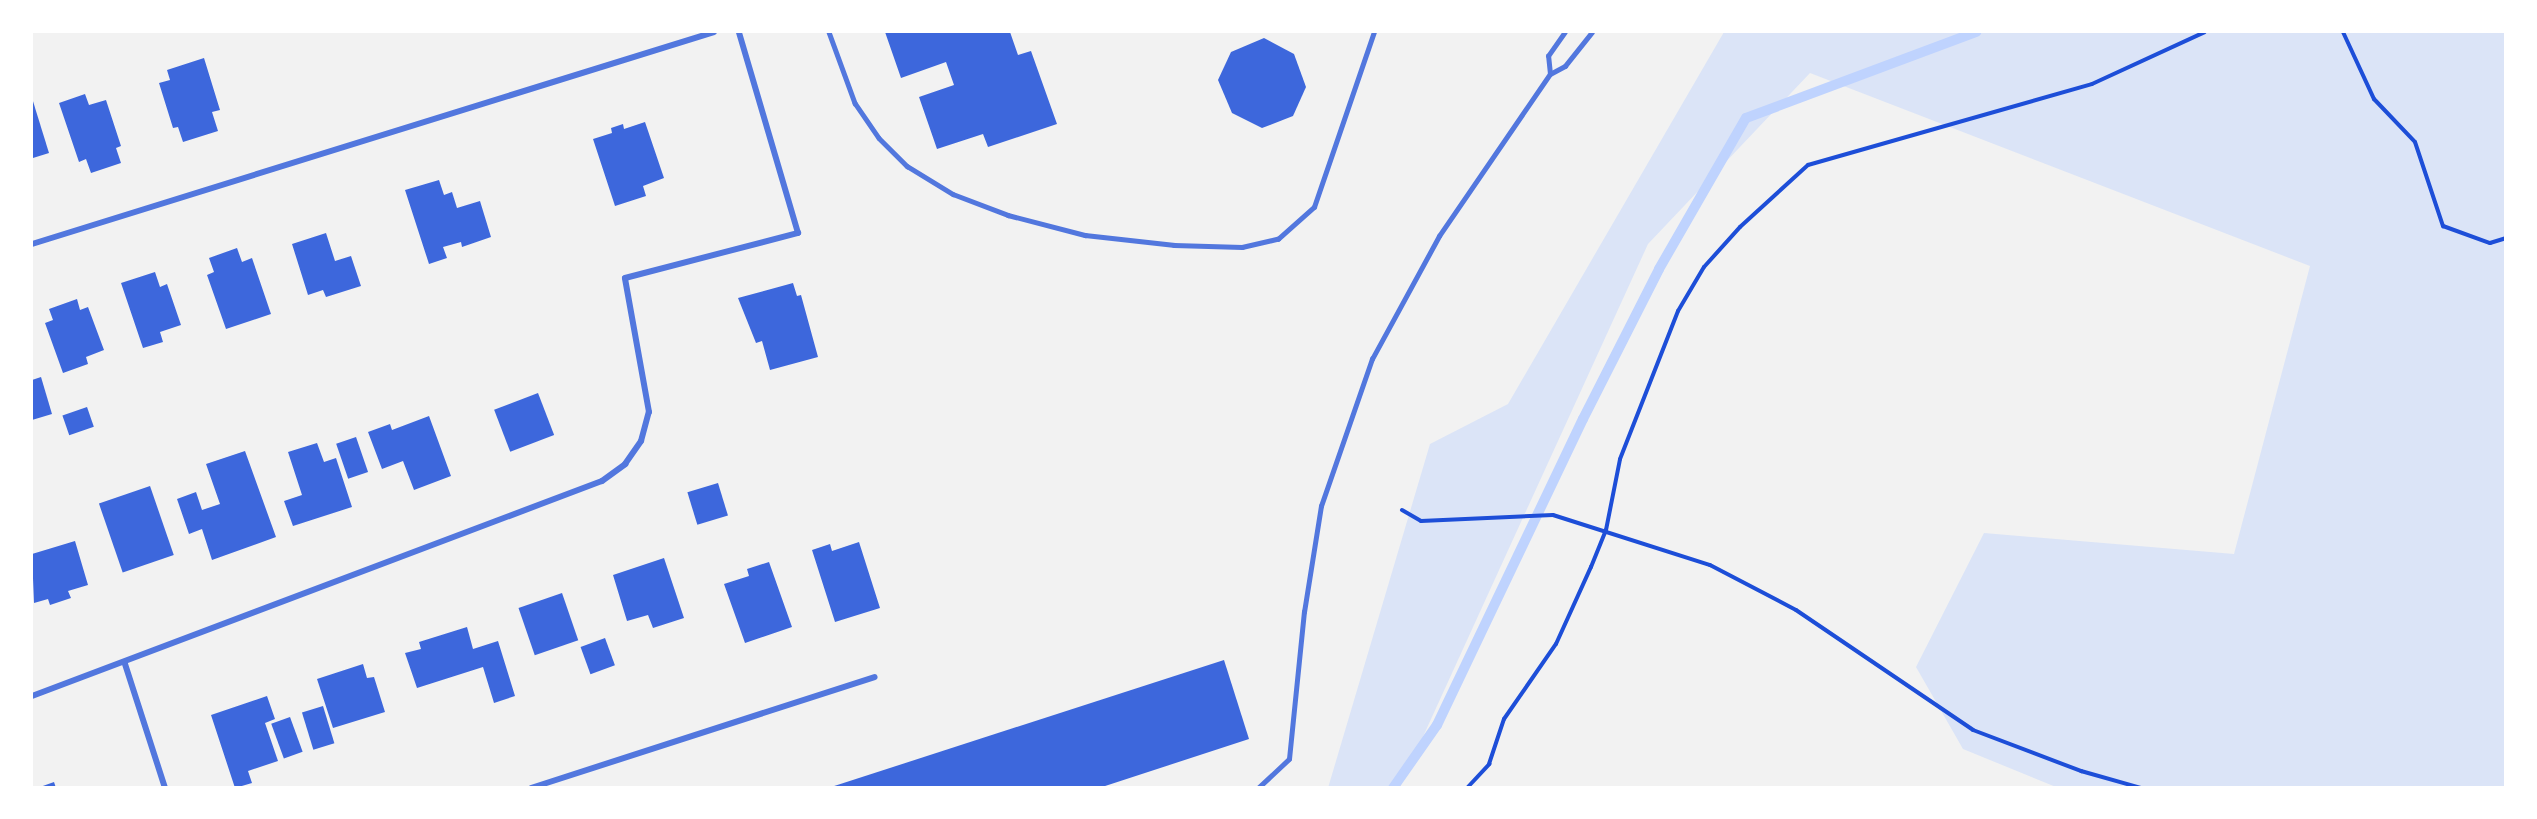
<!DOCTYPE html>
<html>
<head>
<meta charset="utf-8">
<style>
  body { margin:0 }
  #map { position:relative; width:2537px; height:819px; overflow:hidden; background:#f2f2f2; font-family:Montserrat,sans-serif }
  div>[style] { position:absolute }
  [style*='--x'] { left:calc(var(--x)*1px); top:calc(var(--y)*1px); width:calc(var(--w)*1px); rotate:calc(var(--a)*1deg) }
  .green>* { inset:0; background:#dbe4f7 }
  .stream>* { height:10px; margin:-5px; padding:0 5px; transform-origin:5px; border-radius:5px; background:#bfd3fe }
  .building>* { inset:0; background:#3d67dc; transform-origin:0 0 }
  .path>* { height:4px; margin:-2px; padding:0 2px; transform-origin:2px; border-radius:2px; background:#1d4ed8 }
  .service>* { height:4.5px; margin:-2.25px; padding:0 2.25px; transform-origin:2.25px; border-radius:2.25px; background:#5277de }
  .minor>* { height:6px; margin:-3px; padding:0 3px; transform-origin:3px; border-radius:3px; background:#5277de }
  span { translate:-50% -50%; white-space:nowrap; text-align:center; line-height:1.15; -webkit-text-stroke:6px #fff; paint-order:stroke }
  .frame { position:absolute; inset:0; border:33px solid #fff; pointer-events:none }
</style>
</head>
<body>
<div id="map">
  <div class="green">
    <div style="clip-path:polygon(1724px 32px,2505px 32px,2505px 787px,2056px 787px,1963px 749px,1916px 667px,1984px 533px,2234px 554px,2310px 266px,1810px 73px,1648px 244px,1400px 787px,1328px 788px,1430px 444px,1508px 404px)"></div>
  </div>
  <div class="stream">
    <div style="--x:1393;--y:788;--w:77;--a:-55.1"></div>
    <div style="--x:1437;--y:725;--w:339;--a:-64.5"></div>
    <div style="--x:1583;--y:419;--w:168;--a:-63.1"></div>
    <div style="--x:1659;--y:269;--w:174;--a:-60.1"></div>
    <div style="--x:1746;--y:118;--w:246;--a:-20.5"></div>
  </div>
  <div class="building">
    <div style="clip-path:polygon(885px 32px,1010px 32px,1018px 55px,1031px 51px,1057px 124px,988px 147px,983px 134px,937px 149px,919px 97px,954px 85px,946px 62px,901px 78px)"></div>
    <div style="clip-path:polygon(1264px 38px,1294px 54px,1306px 87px,1293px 116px,1262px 128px,1232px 113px,1218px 80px,1231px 52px)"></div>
    <div style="clip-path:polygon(204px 58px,220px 110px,212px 112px,218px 131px,183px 142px,178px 127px,173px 128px,159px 83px,170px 80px,167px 70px)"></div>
    <div style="clip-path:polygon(85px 94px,89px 105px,106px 100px,121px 146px,116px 148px,121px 163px,91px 173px,86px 159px,79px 162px,59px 103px)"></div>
    <div style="clip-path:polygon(32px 98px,49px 153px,33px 158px,32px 154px)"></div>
    <div style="clip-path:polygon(645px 122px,664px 178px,643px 186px,646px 196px,615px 206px,593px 139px,612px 133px,611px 128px,623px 124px,624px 129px)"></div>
    <div style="clip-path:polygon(439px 180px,444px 195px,452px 192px,457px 208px,480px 201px,491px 237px,462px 247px,461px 242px,443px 247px,447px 258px,429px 264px,405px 190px)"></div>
    <div style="clip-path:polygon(326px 233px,335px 261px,351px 256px,361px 286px,326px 297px,323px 290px,308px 295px,292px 244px)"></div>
    <div style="clip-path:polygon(237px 248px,242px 262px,252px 258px,271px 314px,226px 329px,207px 275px,214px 272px,209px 258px)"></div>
    <div style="clip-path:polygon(155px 272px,160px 287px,167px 284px,181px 325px,160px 332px,163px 342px,143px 348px,121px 283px)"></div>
    <div style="clip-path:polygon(793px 283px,797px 296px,801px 295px,818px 357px,770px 370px,762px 341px,756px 343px,738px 298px)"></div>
    <div style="clip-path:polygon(77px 299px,80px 310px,88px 307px,104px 350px,86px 357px,88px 364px,63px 373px,45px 323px,53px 320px,49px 309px)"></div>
    <div style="clip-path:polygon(41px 377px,52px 414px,32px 420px,32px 380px)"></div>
    <div style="left:538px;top:393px;width:45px;height:47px;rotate:69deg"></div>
    <div style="left:87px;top:407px;width:21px;height:26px;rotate:71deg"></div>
    <div style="clip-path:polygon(429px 416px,451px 476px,414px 490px,403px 461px,382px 469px,368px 432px,390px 424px,392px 430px)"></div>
    <div style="left:356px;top:437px;width:37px;height:21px;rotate:71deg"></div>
    <div style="clip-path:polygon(317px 443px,324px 462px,336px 458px,352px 507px,293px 526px,284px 501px,302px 495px,288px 452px)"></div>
    <div style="clip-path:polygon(245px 451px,276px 537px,212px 560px,202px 529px,189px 534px,177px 499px,196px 492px,202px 510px,220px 504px,206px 464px)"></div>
    <div style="left:718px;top:483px;width:34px;height:32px;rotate:73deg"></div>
    <div style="left:150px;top:486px;width:73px;height:54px;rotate:71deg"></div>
    <div style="clip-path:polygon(75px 541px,88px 585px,68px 591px,71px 598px,50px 605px,48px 599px,34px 603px,32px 554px)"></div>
    <div style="clip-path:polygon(859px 542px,880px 608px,835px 622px,812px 550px,830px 544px,832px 551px)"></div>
    <div style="clip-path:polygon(664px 558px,684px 618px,653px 628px,648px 615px,627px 621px,613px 575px)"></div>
    <div style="clip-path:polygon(769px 562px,792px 627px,745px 643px,724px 584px,749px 576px,747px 569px)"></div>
    <div style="left:562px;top:593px;width:50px;height:46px;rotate:71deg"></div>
    <div style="clip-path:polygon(467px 627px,473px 649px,498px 641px,515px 696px,494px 703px,483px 667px,417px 688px,405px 653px,421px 649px,419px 642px)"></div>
    <div style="left:605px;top:638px;width:29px;height:26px;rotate:70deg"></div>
    <div style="clip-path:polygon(1224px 660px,1249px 739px,1099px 788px,828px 788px)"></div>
    <div style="clip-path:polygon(363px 664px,367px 678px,374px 677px,385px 712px,333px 728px,317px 679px)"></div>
    <div style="clip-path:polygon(267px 696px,275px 719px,265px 723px,278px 761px,248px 771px,252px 783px,235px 788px,211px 715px)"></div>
    <div style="left:323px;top:706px;width:39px;height:22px;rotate:73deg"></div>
    <div style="left:290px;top:717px;width:37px;height:20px;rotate:70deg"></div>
    <div style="clip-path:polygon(54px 782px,56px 788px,40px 788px,40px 787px)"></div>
  </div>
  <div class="path">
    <div style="--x:2343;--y:32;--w:74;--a:65.2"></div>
    <div style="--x:2374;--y:99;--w:59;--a:46.4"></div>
    <div style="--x:2415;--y:142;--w:89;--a:71.6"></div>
    <div style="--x:2443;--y:226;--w:50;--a:19.9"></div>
    <div style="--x:2490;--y:243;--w:17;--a:-17"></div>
    <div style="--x:1402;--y:510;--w:22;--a:30"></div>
    <div style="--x:1421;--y:521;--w:132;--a:-2.6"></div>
    <div style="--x:1553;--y:515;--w:165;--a:17.7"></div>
    <div style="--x:1710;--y:565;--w:97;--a:27.6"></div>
    <div style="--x:1796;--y:610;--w:214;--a:34.1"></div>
    <div style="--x:1973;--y:730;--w:116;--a:20.8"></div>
    <div style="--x:2081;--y:771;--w:62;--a:15.8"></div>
    <div style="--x:1467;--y:788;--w:33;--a:-47"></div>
    <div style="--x:1489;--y:764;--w:47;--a:-71.6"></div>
    <div style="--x:1504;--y:719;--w:91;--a:-55.3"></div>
    <div style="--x:1556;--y:644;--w:85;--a:-65.6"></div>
    <div style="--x:1591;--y:567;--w:40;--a:-68"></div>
    <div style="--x:1606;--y:530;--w:72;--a:-78.8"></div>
    <div style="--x:1620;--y:459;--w:159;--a:-68.6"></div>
    <div style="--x:1678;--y:311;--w:51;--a:-59.4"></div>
    <div style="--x:1704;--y:267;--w:54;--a:-48"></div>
    <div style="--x:1740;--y:227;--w:92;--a:-42.4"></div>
    <div style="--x:1808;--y:165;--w:295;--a:-15.9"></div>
    <div style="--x:2092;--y:84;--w:124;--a:-24.7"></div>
  </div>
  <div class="service">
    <div style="--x:829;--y:32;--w:76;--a:69.9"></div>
    <div style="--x:855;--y:103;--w:42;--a:55.6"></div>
    <div style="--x:879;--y:138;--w:40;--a:45"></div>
    <div style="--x:907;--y:166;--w:54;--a:31.3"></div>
    <div style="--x:953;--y:194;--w:59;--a:20.9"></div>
    <div style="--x:1008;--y:215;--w:80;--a:14.6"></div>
    <div style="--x:1085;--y:235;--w:90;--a:6.4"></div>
    <div style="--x:1174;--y:245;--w:68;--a:1.7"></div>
    <div style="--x:1242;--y:247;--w:37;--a:-13"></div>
    <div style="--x:1278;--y:239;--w:48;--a:-41.6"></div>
    <div style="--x:1314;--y:207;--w:185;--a:-71.1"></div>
    <div style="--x:1550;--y:74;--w:18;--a:-96"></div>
    <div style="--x:1548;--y:56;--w:29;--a:-55"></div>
    <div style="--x:1258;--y:788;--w:42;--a:-43.1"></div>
    <div style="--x:1289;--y:759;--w:148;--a:-84.2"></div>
    <div style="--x:1304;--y:612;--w:107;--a:-80.9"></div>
    <div style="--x:1321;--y:506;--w:156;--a:-70.9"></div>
    <div style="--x:1372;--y:359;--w:140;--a:-61.4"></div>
    <div style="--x:1439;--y:236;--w:196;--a:-55.6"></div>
    <div style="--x:1550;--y:74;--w:17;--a:-28"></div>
    <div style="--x:1565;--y:66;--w:43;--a:-51.5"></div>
  </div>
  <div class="minor">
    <div style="--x:32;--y:244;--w:714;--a:-17.27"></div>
    <div style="--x:125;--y:664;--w:130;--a:72.1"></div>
    <div style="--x:32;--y:696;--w:609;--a:-20.67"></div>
    <div style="--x:602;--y:481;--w:29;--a:-36"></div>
    <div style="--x:625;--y:464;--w:28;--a:-55"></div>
    <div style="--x:641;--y:441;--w:30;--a:-75"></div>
    <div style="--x:649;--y:412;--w:136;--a:-100.2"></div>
    <div style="--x:625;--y:278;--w:179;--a:-14.6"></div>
    <div style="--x:798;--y:233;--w:209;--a:-106.4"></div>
    <div style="--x:531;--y:788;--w:361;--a:-17.9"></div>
  </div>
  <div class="frame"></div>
</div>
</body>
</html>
